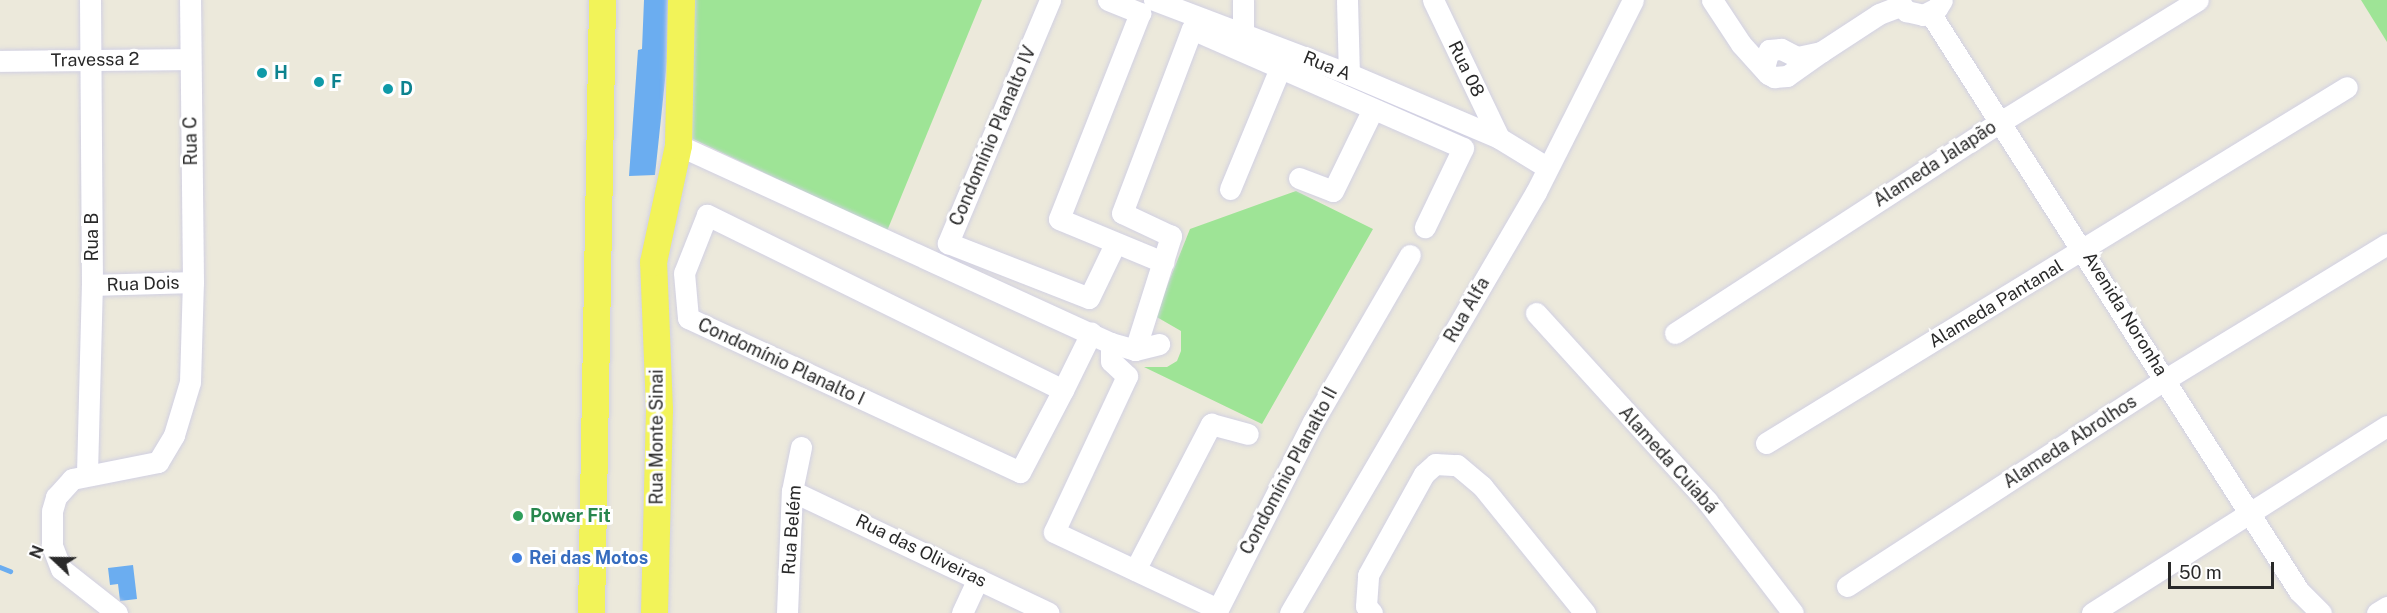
<!DOCTYPE html>
<html>
<head>
<meta charset="utf-8">
<style>
  body { margin:0 }
  #map { position:relative; width:2387px; height:613px; overflow:hidden; background:#ece9db; font-family:"Public Sans",sans-serif }
  div>[style] { position:absolute }
  [style*='--x'] { left:calc(var(--x)*1px); top:calc(var(--y)*1px); width:calc(var(--w)*1px); rotate:calc(var(--a)*1deg) }
  .green>* { inset:0; background:#9ee496 }
  .water>* { inset:0; background:#6badf0 }
  .stream>* { height:4.5px; margin:-2.25px; padding:0 2.25px; transform-origin:2.25px; border-radius:2.25px; background:#6badf0 }
  .roads { filter:drop-shadow(0 0 2px #d1d0e3) drop-shadow(0 0 2px #d1d0e3) }
  .minor>* { height:21px; margin:-10.5px; padding:0 10.5px; transform-origin:10.5px; border-radius:10.5px; background:#fff }
  .major>* { height:27px; margin:-13.5px; padding:0 13.5px; transform-origin:13.5px; border-radius:13.5px; background:#f2f359 }
  .dots>* { width:16px; height:16px; translate:-50% -50%; box-sizing:border-box; border:3px solid #fff; border-radius:50% }
  span { translate:-50% -50%; white-space:nowrap; text-align:center; line-height:1.15; -webkit-text-stroke:6px #fff; paint-order:stroke }
  .street-label { font-size:18px; color:#292929 }
  .culture-label { font-size:18px; color:#0d838f; font-weight:700 }
  .left { translate:0 -50%; text-align:left }
  .leisure-label { font-size:18px; color:#27864d; font-weight:700 }
  .shop-label { font-size:18px; color:#366cbe; font-weight:700 }
  .north { position:absolute; left:24px; top:529px; width:60px; height:60px; -webkit-text-stroke:4px #fff; paint-order:stroke; rotate:292deg; font-size:16px; font-weight:700; line-height:24px; text-align:center; color:#292929 }
  .north::after { content:''; display:block; margin:auto; width:21px; height:27px; background:#292929; clip-path:polygon(50% 0,100% 100%,50% 72%,0 100%) }
  .scale { position:absolute; left:2168px; top:562px; width:106px; height:27px; box-sizing:border-box; border:3px solid #292929; border-top:0; padding-left:8px; font-size:18px; line-height:21px; white-space:nowrap; color:#292929; -webkit-text-stroke:4px #fff; paint-order:stroke }
</style>
</head>
<body>
<div id="map">
  <div class="green">
    <div style="clip-path:polygon(693px 0,982px 0,887px 231px,689px 137px)"></div>
    <div style="clip-path:polygon(2361px 0,2387px 0,2387px 42px)"></div>
    <div style="clip-path:polygon(1296px 191px,1373px 229px,1262px 424px,1144px 367px,1167px 367px,1177px 361px,1181px 351px,1181px 331px,1155px 316px,1190px 229px)"></div>
  </div>
  <div class="water">
    <div style="clip-path:polygon(644px 0,670px 0,668px 52px,655px 175px,629px 176px,638px 50px,642px 49px)"></div>
    <div style="clip-path:polygon(133px 565px,137px 599px,120px 601px,118px 584px,110px 585px,108px 568px)"></div>
  </div>
  <div class="stream">
    <div style="--x:0;--y:567;--w:11;--a:22"></div>
  </div>
  <div class="roads">
    <div class="minor">
      <div style="--x:1050;--y:0;--w:264;--a:112.8"></div>
      <div style="--x:948;--y:243;--w:151;--a:21.3"></div>
      <div style="--x:1089;--y:298;--w:60;--a:-64.3"></div>
      <div style="--x:1108;--y:0;--w:35;--a:22"></div>
      <div style="--x:1140;--y:13;--w:221;--a:111.5"></div>
      <div style="--x:1059;--y:219;--w:113;--a:22.5"></div>
      <div style="--x:1154;--y:0;--w:209;--a:20.8"></div>
      <div style="--x:1349;--y:74;--w:163;--a:23.1"></div>
      <div style="--x:1499;--y:138;--w:57;--a:31.5"></div>
      <div style="--x:1243;--y:0;--w:33;--a:90"></div>
      <div style="--x:1347;--y:0;--w:74;--a:88.5"></div>
      <div style="--x:1433;--y:0;--w:153;--a:64.4"></div>
      <div style="--x:1712;--y:0;--w:53;--a:56.6"></div>
      <div style="--x:1741;--y:44;--w:40;--a:48"></div>
      <div style="--x:1768;--y:74;--w:7;--a:27"></div>
      <div style="--x:1774;--y:77;--w:13;--a:-4"></div>
      <div style="--x:1787;--y:76;--w:42;--a:-35.2"></div>
      <div style="--x:1821;--y:52;--w:25;--a:168"></div>
      <div style="--x:1797;--y:57;--w:18;--a:-153"></div>
      <div style="--x:1781;--y:49;--w:12;--a:175"></div>
      <div style="--x:1769;--y:50;--w:19;--a:106"></div>
      <div style="--x:1898;--y:0;--w:14;--a:54"></div>
      <div style="--x:1906;--y:11;--w:17;--a:13"></div>
      <div style="--x:1923;--y:15;--w:16;--a:-27"></div>
      <div style="--x:1937;--y:8;--w:9;--a:-58"></div>
      <div style="--x:1930;--y:13;--w:686;--a:57.45"></div>
      <div style="--x:2299;--y:591;--w:31;--a:45"></div>
      <div style="--x:1821;--y:52;--w:69;--a:-33.2"></div>
      <div style="--x:1879;--y:14;--w:22;--a:-21"></div>
      <div style="--x:0;--y:61;--w:190;--a:-0.6"></div>
      <div style="--x:678;--y:145;--w:476;--a:24.6"></div>
      <div style="--x:1111;--y:343;--w:25;--a:16"></div>
      <div style="--x:1135;--y:350;--w:25;--a:-14"></div>
      <div style="--x:1299;--y:178;--w:36;--a:21"></div>
      <div style="--x:1333;--y:191;--w:91;--a:-64"></div>
      <div style="--x:1230;--y:189;--w:133;--a:-67.5"></div>
      <div style="--x:92;--y:285;--w:101;--a:-1.7"></div>
      <div style="--x:1536;--y:313;--w:254;--a:47.7"></div>
      <div style="--x:1707;--y:501;--w:141;--a:52.5"></div>
      <div style="--x:1675;--y:333;--w:390;--a:-33"></div>
      <div style="--x:2002;--y:121;--w:230;--a:-31.7"></div>
      <div style="--x:1111;--y:343;--w:18;--a:90"></div>
      <div style="--x:1111;--y:361;--w:22;--a:43"></div>
      <div style="--x:1127;--y:376;--w:172;--a:115.1"></div>
      <div style="--x:1054;--y:532;--w:181;--a:25.2"></div>
      <div style="--x:1218;--y:609;--w:210;--a:-63.1"></div>
      <div style="--x:1313;--y:422;--w:193;--a:-59.9"></div>
      <div style="--x:1135;--y:350;--w:120;--a:-72.5"></div>
      <div style="--x:1171;--y:236;--w:54;--a:-154.9"></div>
      <div style="--x:1122;--y:213;--w:197;--a:-69.2"></div>
      <div style="--x:1192;--y:29;--w:296;--a:23.7"></div>
      <div style="--x:1463;--y:148;--w:88;--a:115.7"></div>
      <div style="--x:1063;--y:390;--w:397;--a:-153.8"></div>
      <div style="--x:707;--y:215;--w:62;--a:111.6"></div>
      <div style="--x:684;--y:273;--w:45;--a:84.9"></div>
      <div style="--x:688;--y:318;--w:366;--a:24.9"></div>
      <div style="--x:1020;--y:472;--w:93;--a:-62.3"></div>
      <div style="--x:1063;--y:390;--w:64;--a:-63.8"></div>
      <div style="--x:1766;--y:443;--w:681;--a:-31.5"></div>
      <div style="--x:87;--y:473;--w:188;--a:-88.5"></div>
      <div style="--x:92;--y:285;--w:285;--a:-90.4"></div>
      <div style="--x:792;--y:491;--w:284;--a:25.4"></div>
      <div style="--x:1135;--y:570;--w:165;--a:-62.5"></div>
      <div style="--x:1211;--y:424;--w:38;--a:15"></div>
      <div style="--x:1847;--y:586;--w:380;--a:-33"></div>
      <div style="--x:2166;--y:379;--w:259;--a:-31.4"></div>
      <div style="--x:117;--y:613;--w:71;--a:-141.8"></div>
      <div style="--x:61;--y:569;--w:26;--a:-111"></div>
      <div style="--x:52;--y:545;--w:34;--a:-90"></div>
      <div style="--x:52;--y:511;--w:15;--a:-74"></div>
      <div style="--x:56;--y:497;--w:24;--a:-48"></div>
      <div style="--x:72;--y:479;--w:88;--a:-11.2"></div>
      <div style="--x:158;--y:462;--w:31;--a:-59"></div>
      <div style="--x:174;--y:435;--w:55;--a:-73.2"></div>
      <div style="--x:190;--y:382;--w:100;--a:-88.3"></div>
      <div style="--x:193;--y:282;--w:282;--a:-90.6"></div>
      <div style="--x:787;--y:613;--w:122;--a:-87.7"></div>
      <div style="--x:792;--y:491;--w:45;--a:-78.4"></div>
      <div style="--x:962;--y:613;--w:38;--a:-65"></div>
      <div style="--x:1290;--y:613;--w:488;--a:-59.7"></div>
      <div style="--x:1536;--y:192;--w:215;--a:-63.2"></div>
      <div style="--x:1372;--y:613;--w:9;--a:-131"></div>
      <div style="--x:1366;--y:606;--w:31;--a:-86"></div>
      <div style="--x:1368;--y:575;--w:115;--a:-61"></div>
      <div style="--x:1424;--y:474;--w:15;--a:-42"></div>
      <div style="--x:1435;--y:464;--w:22;--a:3"></div>
      <div style="--x:1457;--y:465;--w:33;--a:40"></div>
      <div style="--x:1482;--y:486;--w:164;--a:51"></div>
      <div style="--x:2092;--y:613;--w:349;--a:-32.4"></div>
      <div style="--x:2377;--y:613;--w:12;--a:-31"></div>
    </div>
    <div class="major">
      <div style="--x:591;--y:613;--w:613;--a:-88.97"></div>
      <div style="--x:654;--y:613;--w:204;--a:-88.6"></div>
      <div style="--x:659;--y:409;--w:147;--a:-92.3"></div>
      <div style="--x:653;--y:262;--w:120;--a:-77.9"></div>
      <div style="--x:678;--y:145;--w:145;--a:-88.8"></div>
    </div>
  </div>
  <div class="dots">
    <div style="left:262px;top:73px;background:#0f9aa8"></div>
    <div style="left:319px;top:82px;background:#0f9aa8"></div>
    <div style="left:388px;top:89px;background:#0f9aa8"></div>
    <div style="left:518px;top:516px;background:#2e9e5b"></div>
    <div style="left:517px;top:558px;background:#3f7fe0"></div>
  </div>
  <div class="street-label">
    <span style="left:95px;top:60px;rotate:-1deg">Travessa 2</span>
    <span style="left:1327px;top:66px;rotate:22deg">Rua A</span>
    <span style="left:1466px;top:69px;rotate:64deg">Rua 08</span>
    <span style="left:993px;top:136px;rotate:-67deg">Condomínio Planalto IV</span>
    <span style="left:191px;top:141px;rotate:-91deg">Rua C</span>
    <span style="left:1935px;top:164px;rotate:-33deg">Alameda Jalapão</span>
    <span style="left:92px;top:237px;rotate:-90deg">Rua B</span>
    <span style="left:143px;top:284px;rotate:-2deg">Rua Dois</span>
    <span style="left:1996px;top:304px;rotate:-31deg">Alameda Pantanal</span>
    <span style="left:1467px;top:310px;rotate:-60deg">Rua Alfa</span>
    <span style="left:2125px;top:314px;rotate:58deg">Avenida Noronha</span>
    <span style="left:781px;top:362px;rotate:25deg">Condomínio Planalto I</span>
    <span style="left:657px;top:437px;rotate:-90deg">Rua Monte Sinai</span>
    <span style="left:2070px;top:442px;rotate:-33deg">Alameda Abrolhos</span>
    <span style="left:1668px;top:460px;rotate:48deg">Alameda Cuiabá</span>
    <span style="left:1289px;top:471px;rotate:-62deg">Condomínio Planalto II</span>
    <span style="left:792px;top:530px;rotate:-86deg">Rua Belém</span>
    <span style="left:921px;top:551px;rotate:26deg">Rua das Oliveiras</span>
  </div>
  <div class="culture-label">
    <span class="left" style="left:274px;top:73px">H</span>
    <span class="left" style="left:331px;top:82px">F</span>
    <span class="left" style="left:400px;top:89px">D</span>
  </div>
  <div class="leisure-label">
    <span class="left" style="left:530px;top:516px">Power Fit</span>
  </div>
  <div class="shop-label">
    <span class="left" style="left:529px;top:558px">Rei das Motos</span>
  </div>
  <div class="north">N</div>
  <div class="scale">50 m</div>
</div>
</body>
</html>
